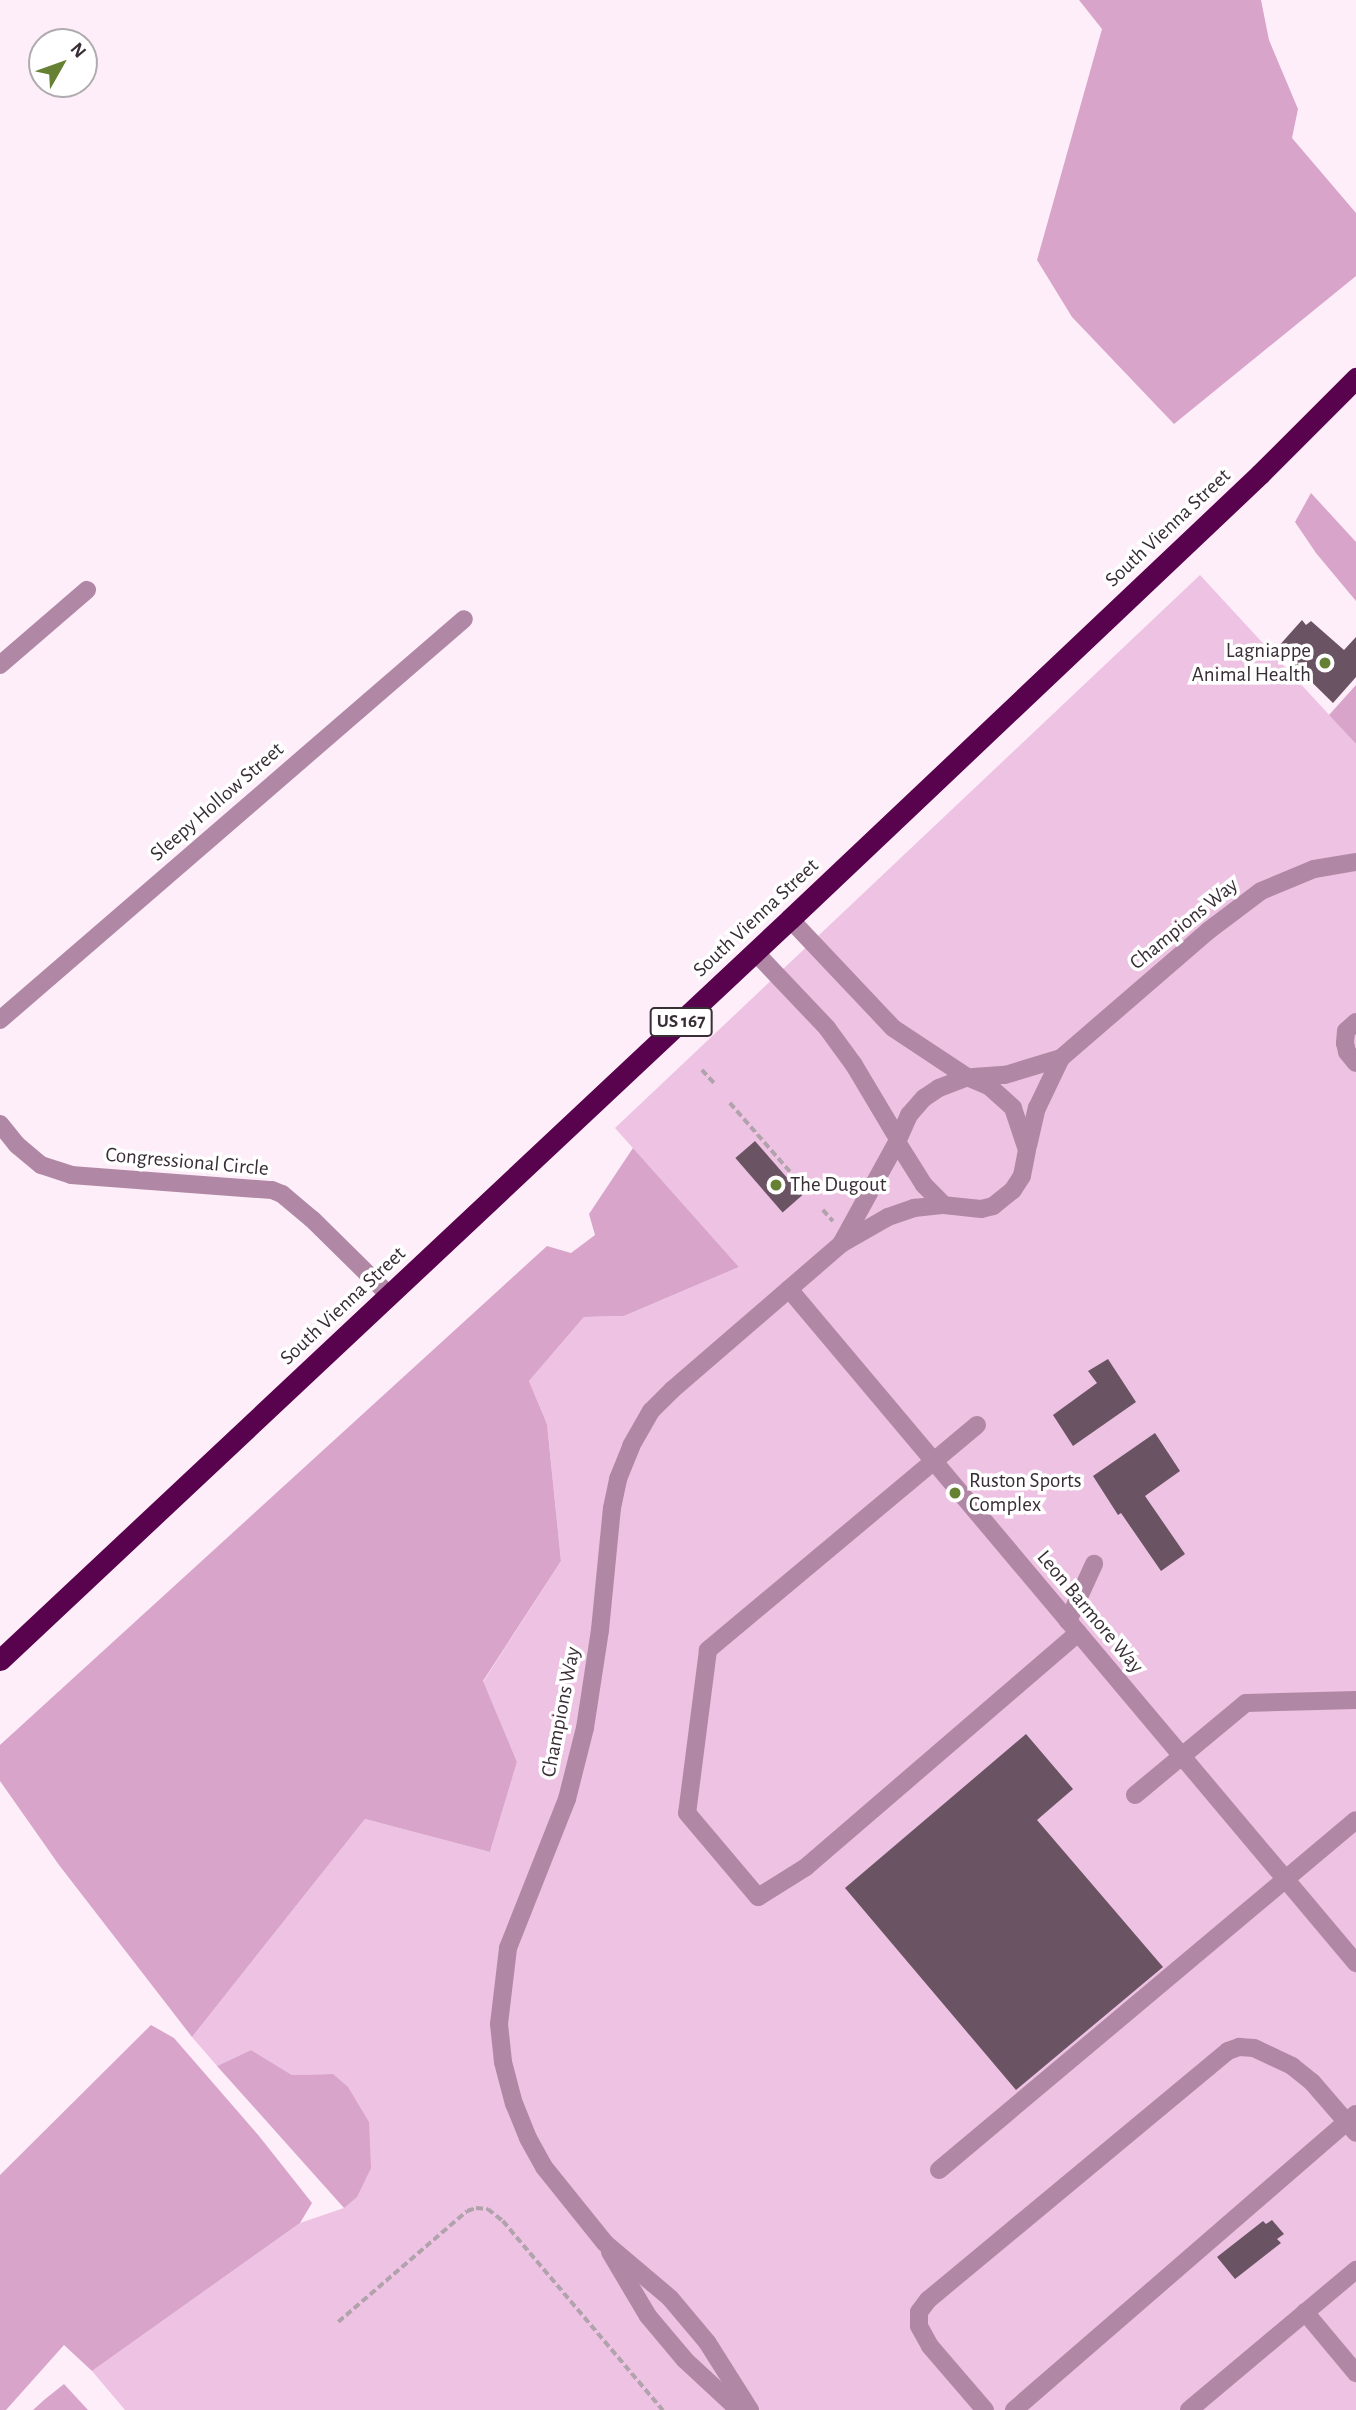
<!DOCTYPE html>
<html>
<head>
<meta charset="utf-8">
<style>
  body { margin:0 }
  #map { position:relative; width:1356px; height:2410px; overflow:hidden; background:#feeef9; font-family:"Alegreya Sans",sans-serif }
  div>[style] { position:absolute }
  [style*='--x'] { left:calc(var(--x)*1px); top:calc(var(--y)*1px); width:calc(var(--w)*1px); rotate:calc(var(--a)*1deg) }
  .green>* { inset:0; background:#eec2e2 }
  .forest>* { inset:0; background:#d8a4ca }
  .building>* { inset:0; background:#6a5464; transform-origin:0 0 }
  .path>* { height:3.5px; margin-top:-1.75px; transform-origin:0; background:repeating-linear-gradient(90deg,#b1a3ac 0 7px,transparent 0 10.5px) }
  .minor>* { height:18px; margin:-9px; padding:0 9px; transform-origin:9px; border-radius:9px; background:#b088a5 }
  .highway>* { height:21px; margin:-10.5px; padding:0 10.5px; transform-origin:10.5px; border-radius:10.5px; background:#59024d }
  .dots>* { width:19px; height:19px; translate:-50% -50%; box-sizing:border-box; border:4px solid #fff; border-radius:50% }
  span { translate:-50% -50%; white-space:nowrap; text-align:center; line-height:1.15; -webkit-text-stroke:7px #fff; paint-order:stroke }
  .shield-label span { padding:2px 5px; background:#fff; border:2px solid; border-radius:5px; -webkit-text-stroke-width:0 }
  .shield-label { font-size:19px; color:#382e35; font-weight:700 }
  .street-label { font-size:21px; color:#382e35 }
  .poi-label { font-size:21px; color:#382e35 }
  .right { translate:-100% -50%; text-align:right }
  .left { translate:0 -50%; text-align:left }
  .north { position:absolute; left:28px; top:28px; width:70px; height:70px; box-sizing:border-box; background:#fff; border:2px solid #afabae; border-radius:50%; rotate:50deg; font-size:19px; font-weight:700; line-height:28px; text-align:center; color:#382e35 }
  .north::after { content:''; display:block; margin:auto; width:24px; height:32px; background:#668034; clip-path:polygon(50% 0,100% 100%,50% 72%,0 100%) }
</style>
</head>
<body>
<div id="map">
  <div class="green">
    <div style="clip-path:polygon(1200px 575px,1356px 744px,1356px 2410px,125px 2410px,92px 2371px,300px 2223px,344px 2208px,333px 2074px,292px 2075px,251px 2050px,217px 2066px,192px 2037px,365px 1819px,490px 1852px,517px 1762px,483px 1682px,561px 1561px,547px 1424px,529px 1381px,584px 1317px,624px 1316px,739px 1267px,615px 1128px)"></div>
  </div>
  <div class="forest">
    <div style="clip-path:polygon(1079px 0,1261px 0,1269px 40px,1298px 109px,1292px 138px,1356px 213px,1356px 276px,1174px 424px,1072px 317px,1037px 260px,1102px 29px)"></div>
    <div style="clip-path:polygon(1311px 493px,1356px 542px,1356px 601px,1316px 553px,1295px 522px)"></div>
    <div style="clip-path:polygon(1356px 685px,1356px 744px,1329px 715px)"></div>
    <div style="clip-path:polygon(633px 1148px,739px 1267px,624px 1316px,584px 1317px,529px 1381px,547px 1424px,561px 1561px,483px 1681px,517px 1762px,490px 1852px,365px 1819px,192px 2037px,59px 1865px,0 1781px,0 1745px,547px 1246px,571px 1253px,595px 1235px,589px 1214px)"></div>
    <div style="clip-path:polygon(151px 2025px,174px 2038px,259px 2136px,312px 2203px,300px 2223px,92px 2371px,64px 2345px,6px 2410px,0 2410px,0 2175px)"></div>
    <div style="clip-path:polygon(251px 2050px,292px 2075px,333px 2074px,348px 2087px,369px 2122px,371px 2168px,357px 2197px,344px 2208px,217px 2066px)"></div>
    <div style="clip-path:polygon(64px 2384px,88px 2410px,33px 2410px,44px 2400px)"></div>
  </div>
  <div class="building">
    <div style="clip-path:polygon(1302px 620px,1306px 625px,1311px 621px,1344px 650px,1356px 637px,1356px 677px,1333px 703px,1277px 648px)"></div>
    <div style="left:755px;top:1141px;width:72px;height:26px;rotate:49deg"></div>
    <div style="clip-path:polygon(1108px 1359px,1136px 1402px,1073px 1446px,1053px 1415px,1097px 1383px,1088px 1371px)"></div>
    <div style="clip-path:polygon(1155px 1433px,1180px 1471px,1145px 1496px,1185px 1554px,1161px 1571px,1121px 1513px,1118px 1515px,1093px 1476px)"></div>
    <div style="clip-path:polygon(1026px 1734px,1073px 1789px,1037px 1820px,1163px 1967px,1016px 2090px,845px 1888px)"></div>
    <div style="clip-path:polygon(1272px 2220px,1284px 2234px,1277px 2239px,1281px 2243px,1235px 2279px,1217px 2257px,1263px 2221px,1266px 2224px)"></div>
  </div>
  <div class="path">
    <div style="--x:702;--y:1070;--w:18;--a:47"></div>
    <div style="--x:730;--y:1103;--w:117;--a:48.8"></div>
    <div style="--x:823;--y:1210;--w:15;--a:48"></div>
    <div style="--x:338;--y:2322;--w:170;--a:-40.7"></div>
    <div style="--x:467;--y:2211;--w:9;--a:-18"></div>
    <div style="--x:476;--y:2208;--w:12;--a:5"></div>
    <div style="--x:488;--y:2209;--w:19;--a:39"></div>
    <div style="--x:503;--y:2221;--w:248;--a:49.8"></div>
  </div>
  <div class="minor">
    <div style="--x:0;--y:665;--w:115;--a:-40.8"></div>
    <div style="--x:790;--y:919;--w:150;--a:46.6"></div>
    <div style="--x:893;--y:1028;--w:89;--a:33.5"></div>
    <div style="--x:755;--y:952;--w:105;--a:46.5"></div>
    <div style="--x:827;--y:1028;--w:46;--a:53.9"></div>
    <div style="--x:854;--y:1065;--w:84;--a:59.2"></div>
    <div style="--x:0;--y:1020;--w:613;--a:-40.83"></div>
    <div style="--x:1356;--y:1022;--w:13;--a:138"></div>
    <div style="--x:1346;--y:1031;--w:12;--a:95"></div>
    <div style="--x:1345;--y:1043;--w:9;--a:77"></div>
    <div style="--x:1347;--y:1052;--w:14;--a:51"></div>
    <div style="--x:967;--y:1077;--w:25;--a:23"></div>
    <div style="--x:990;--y:1087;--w:31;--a:42"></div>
    <div style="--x:1013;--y:1108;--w:44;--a:71.6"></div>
    <div style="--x:1027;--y:1150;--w:26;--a:101"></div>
    <div style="--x:1022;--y:1176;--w:17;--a:123"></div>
    <div style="--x:1013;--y:1190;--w:26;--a:141"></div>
    <div style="--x:993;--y:1206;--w:12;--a:166"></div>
    <div style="--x:981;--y:1209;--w:37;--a:-174"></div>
    <div style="--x:944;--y:1205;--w:28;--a:-135"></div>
    <div style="--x:924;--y:1185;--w:51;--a:-122.1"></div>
    <div style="--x:897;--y:1142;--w:30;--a:-66"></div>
    <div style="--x:909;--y:1115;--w:23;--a:-49"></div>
    <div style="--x:924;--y:1098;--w:18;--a:-34"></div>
    <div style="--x:939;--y:1088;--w:30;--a:-21"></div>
    <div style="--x:973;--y:1077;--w:32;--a:-4"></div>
    <div style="--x:1005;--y:1075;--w:59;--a:-16.9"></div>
    <div style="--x:1061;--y:1058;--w:194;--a:-40.8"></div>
    <div style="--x:1208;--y:931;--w:66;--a:-37"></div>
    <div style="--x:1261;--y:891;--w:57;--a:-22.5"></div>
    <div style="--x:1314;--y:869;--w:43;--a:-9.5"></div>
    <div style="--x:0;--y:1124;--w:27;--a:51"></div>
    <div style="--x:17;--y:1145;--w:31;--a:40"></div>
    <div style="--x:41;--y:1165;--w:32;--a:18"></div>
    <div style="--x:71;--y:1175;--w:202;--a:4.3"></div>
    <div style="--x:272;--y:1190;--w:11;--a:22"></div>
    <div style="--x:282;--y:1194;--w:39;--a:40"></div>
    <div style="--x:312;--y:1219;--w:110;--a:44.6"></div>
    <div style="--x:1028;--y:1146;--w:39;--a:-77"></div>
    <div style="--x:1037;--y:1108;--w:55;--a:-64.4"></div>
    <div style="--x:841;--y:1244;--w:116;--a:-61.2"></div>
    <div style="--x:789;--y:1289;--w:881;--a:49.93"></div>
    <div style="--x:977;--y:1425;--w:351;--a:140.1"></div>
    <div style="--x:708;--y:1650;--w:164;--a:97.3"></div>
    <div style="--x:687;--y:1813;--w:110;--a:49.8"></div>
    <div style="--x:758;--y:1897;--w:57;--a:-32"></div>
    <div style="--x:806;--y:1867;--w:359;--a:-40.7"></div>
    <div style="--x:1068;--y:1621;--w:63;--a:-65.5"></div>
    <div style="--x:1135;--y:1795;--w:144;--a:-39.7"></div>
    <div style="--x:1246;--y:1703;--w:110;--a:-1.6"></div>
    <div style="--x:939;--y:2170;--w:544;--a:-40.01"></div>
    <div style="--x:610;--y:2252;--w:74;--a:59.3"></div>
    <div style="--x:648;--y:2316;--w:57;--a:49.9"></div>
    <div style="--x:685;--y:2360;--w:74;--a:42.8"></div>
    <div style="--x:1305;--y:2312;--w:80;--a:50.1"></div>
    <div style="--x:750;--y:2410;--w:80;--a:-122.3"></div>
    <div style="--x:707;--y:2342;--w:57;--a:-130.1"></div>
    <div style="--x:670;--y:2298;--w:85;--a:-139.8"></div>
    <div style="--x:605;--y:2243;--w:97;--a:-128.8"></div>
    <div style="--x:544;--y:2167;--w:33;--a:-119"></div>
    <div style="--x:528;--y:2138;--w:37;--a:-112"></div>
    <div style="--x:514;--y:2104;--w:43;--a:-104.7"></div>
    <div style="--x:503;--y:2062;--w:38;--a:-96"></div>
    <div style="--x:499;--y:2024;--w:77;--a:-83.2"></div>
    <div style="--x:508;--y:1948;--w:160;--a:-68.4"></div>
    <div style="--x:567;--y:1799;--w:73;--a:-75.8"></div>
    <div style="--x:585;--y:1728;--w:99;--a:-81.3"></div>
    <div style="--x:600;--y:1630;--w:123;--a:-84.4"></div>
    <div style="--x:612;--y:1508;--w:30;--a:-78"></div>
    <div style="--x:618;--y:1479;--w:35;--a:-68"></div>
    <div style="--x:631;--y:1446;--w:40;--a:-60.3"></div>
    <div style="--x:651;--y:1411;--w:30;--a:-45"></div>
    <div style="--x:672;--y:1390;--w:223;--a:-40.8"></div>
    <div style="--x:841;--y:1244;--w:54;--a:-29.9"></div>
    <div style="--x:888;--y:1217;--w:28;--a:-19"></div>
    <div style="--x:914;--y:1208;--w:30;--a:-6"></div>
    <div style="--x:985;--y:2410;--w:84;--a:-130.7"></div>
    <div style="--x:930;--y:2346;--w:23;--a:-119"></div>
    <div style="--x:919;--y:2326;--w:14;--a:-90"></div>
    <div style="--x:919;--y:2312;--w:15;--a:-53"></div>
    <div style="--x:928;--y:2300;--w:390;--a:-39.7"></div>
    <div style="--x:1228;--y:2051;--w:12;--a:-20"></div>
    <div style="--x:1239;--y:2047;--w:15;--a:4"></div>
    <div style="--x:1254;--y:2048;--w:42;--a:25.3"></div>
    <div style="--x:1292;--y:2066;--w:26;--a:39"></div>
    <div style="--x:1312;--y:2082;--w:67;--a:49.2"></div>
    <div style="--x:1014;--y:2410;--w:452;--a:-40.9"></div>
    <div style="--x:1189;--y:2410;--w:218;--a:-40"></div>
  </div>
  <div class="highway">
    <div style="--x:0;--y:1660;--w:1083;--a:-43.17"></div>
    <div style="--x:790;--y:919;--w:647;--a:-43.43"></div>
    <div style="--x:1260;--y:474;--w:136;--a:-45"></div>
  </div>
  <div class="dots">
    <div style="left:1325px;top:663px;background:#668034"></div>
    <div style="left:776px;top:1185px;background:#668034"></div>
    <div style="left:955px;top:1493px;background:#668034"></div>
  </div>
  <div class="shield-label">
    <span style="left:681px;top:1022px">US 167</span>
  </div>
  <div class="street-label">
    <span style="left:1168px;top:528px;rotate:-43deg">South Vienna Street</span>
    <span style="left:217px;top:802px;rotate:-41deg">Sleepy Hollow Street</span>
    <span style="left:756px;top:918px;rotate:-43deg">South Vienna Street</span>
    <span style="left:1184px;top:924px;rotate:-39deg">Champions Way</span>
    <span style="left:187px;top:1162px;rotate:5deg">Congressional Circle</span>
    <span style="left:343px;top:1306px;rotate:-43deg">South Vienna Street</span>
    <span style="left:1090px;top:1612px;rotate:50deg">Leon Barmore Way</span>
    <span style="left:561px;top:1712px;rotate:-79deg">Champions Way</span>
  </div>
  <div class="poi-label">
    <span class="right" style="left:1311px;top:663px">Lagniappe<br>Animal Health</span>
    <span class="left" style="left:790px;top:1185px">The Dugout</span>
    <span class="left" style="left:969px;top:1493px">Ruston Sports<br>Complex</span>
  </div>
  <div class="north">N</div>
</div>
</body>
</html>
